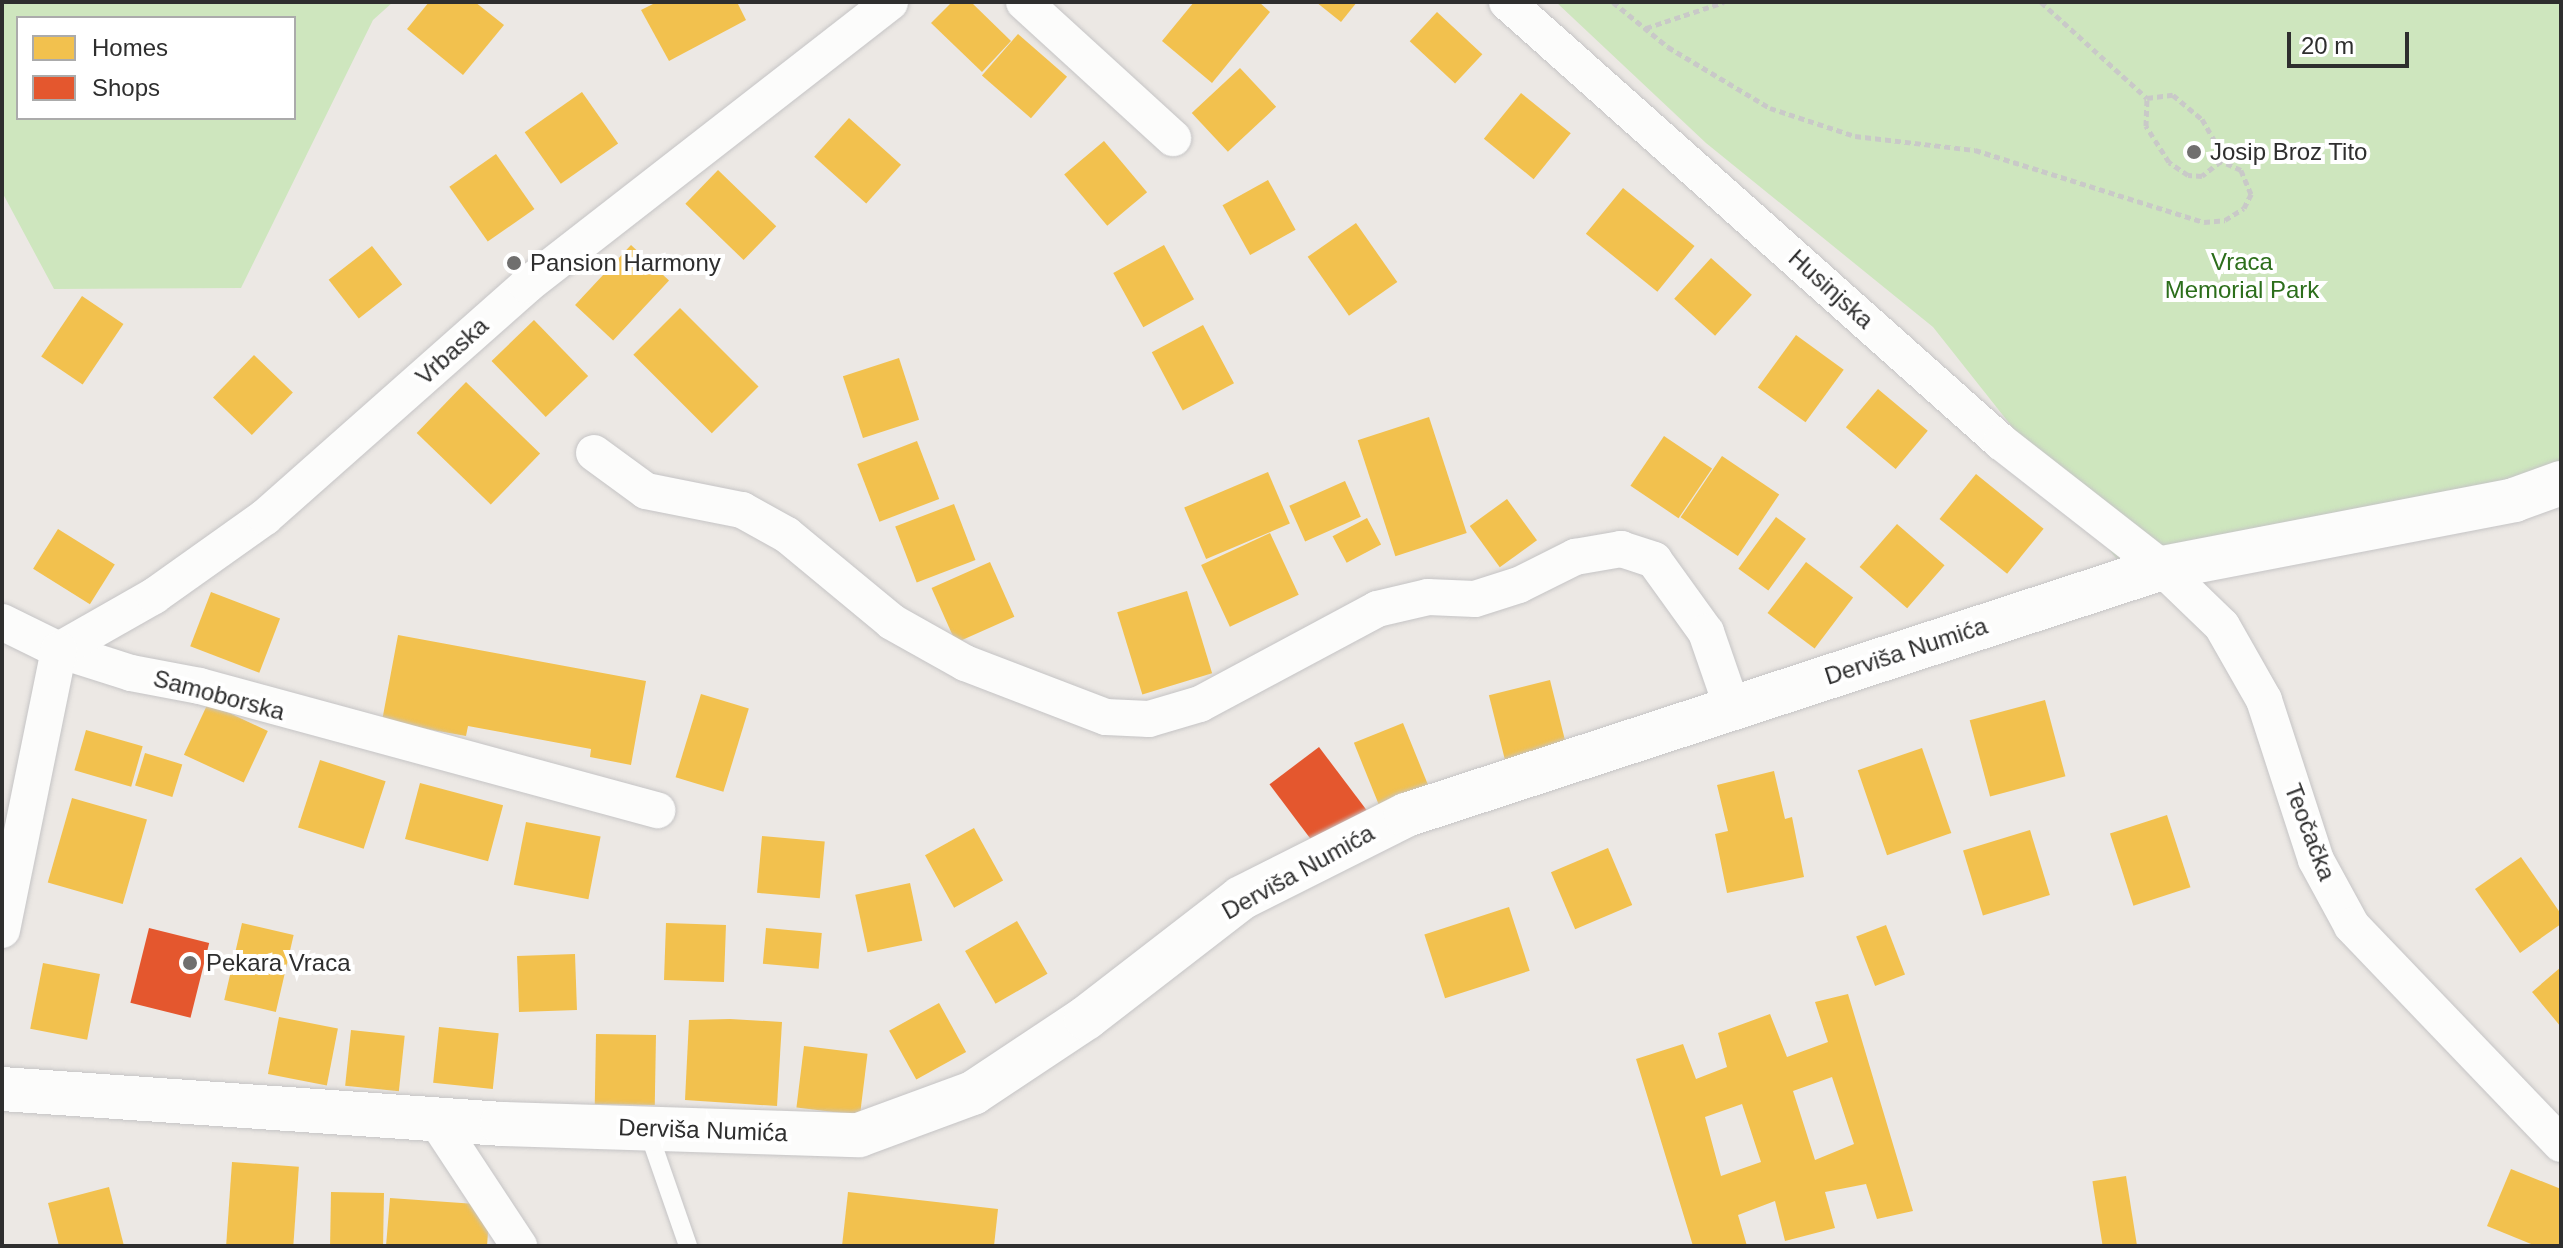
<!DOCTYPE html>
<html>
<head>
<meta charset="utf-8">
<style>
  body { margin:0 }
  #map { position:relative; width:2563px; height:1248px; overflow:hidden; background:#ece8e4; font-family:Helvetica,sans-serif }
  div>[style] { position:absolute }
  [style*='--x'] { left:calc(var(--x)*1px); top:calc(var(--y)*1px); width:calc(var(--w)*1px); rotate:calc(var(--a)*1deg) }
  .green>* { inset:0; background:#cee6be }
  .homes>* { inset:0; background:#f2c14e; transform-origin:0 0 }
  .shops>* { inset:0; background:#e4572e; transform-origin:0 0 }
  .path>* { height:5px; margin-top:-2.5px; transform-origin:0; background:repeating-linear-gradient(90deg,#c9c9c8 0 6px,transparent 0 10px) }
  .roads { filter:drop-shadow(0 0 2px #c5c4c5) drop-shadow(0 0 2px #c5c4c5) }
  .lane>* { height:18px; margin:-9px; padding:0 9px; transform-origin:9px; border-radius:9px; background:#fcfcfb }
  .street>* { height:36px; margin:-18px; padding:0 18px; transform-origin:18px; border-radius:18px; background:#fcfcfb }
  .secondary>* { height:44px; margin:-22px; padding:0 22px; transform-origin:22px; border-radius:22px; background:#fcfcfb }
  .dots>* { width:22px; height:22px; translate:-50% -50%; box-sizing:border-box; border:4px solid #fff; border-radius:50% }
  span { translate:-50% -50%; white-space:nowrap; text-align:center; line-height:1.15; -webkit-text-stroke:8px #fff; paint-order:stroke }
  .poi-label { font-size:24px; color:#2e2e2e }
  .left { translate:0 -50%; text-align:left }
  .park-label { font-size:24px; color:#2c6e1b }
  .street-label { font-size:24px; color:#2e2e2e }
  .frame { position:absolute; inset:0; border:4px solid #2e2e2e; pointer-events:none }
  .legend { position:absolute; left:16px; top:16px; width:280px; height:104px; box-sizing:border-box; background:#fff; border:2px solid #ababab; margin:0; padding:10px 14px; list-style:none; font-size:24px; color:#2e2e2e }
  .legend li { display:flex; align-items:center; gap:16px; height:40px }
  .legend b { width:40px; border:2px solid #ababab }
  .scale { position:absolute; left:2287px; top:32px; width:122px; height:36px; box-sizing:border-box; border:4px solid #2e2e2e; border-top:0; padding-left:10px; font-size:24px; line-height:28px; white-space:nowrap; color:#2e2e2e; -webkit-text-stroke:6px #fff; paint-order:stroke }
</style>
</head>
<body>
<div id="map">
  <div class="green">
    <div style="clip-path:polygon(evenodd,2px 2px,393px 2px,373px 20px,241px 288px,54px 289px,2px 192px,2px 2px,18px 18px,294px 18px,294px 118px,18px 118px,18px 18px)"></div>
    <div style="clip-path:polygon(1556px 2px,2561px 2px,2561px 467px,2142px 591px,1933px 327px,1706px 143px)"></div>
  </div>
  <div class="homes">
    <div style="clip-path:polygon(429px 2px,475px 2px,504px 25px,463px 75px,407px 29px)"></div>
    <div style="clip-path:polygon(657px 2px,737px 2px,746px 20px,669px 61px,641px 10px)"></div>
    <div style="clip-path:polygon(952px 2px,971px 2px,1011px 41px,982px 72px,931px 23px)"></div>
    <div style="clip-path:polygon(1194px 2px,1259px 2px,1270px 12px,1212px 83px,1162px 41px)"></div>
    <div style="clip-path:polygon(1316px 2px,1357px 2px,1341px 22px)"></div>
    <div style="left:1437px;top:12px;width:62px;height:40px;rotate:43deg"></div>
    <div style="left:1018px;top:34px;width:65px;height:55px;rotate:41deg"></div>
    <div style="left:1240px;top:68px;width:53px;height:66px;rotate:47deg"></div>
    <div style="left:582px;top:92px;width:63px;height:70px;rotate:55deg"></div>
    <div style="left:1521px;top:93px;width:64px;height:59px;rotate:39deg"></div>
    <div style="left:849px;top:118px;width:70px;height:52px;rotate:42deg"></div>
    <div style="left:1104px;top:141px;width:67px;height:52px;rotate:50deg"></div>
    <div style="left:496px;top:154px;width:67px;height:57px;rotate:55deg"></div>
    <div style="left:718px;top:170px;width:81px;height:47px;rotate:44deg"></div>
    <div style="left:1268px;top:180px;width:57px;height:52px;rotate:61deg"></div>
    <div style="left:1623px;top:188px;width:92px;height:59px;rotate:39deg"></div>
    <div style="left:1356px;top:223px;width:72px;height:59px;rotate:55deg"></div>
    <div style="left:631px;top:245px;width:52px;height:82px;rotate:43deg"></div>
    <div style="left:1164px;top:245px;width:62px;height:58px;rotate:61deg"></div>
    <div style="left:372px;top:246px;width:49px;height:55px;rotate:52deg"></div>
    <div style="left:1711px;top:258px;width:55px;height:55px;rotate:42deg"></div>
    <div style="left:82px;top:296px;width:50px;height:73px;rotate:34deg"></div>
    <div style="left:680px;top:308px;width:111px;height:66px;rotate:45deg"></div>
    <div style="left:534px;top:320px;width:78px;height:59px;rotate:46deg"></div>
    <div style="left:1203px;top:325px;width:66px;height:58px;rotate:62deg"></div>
    <div style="left:1796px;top:335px;width:59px;height:65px;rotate:36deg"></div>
    <div style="left:254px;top:355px;width:54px;height:59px;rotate:44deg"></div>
    <div style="left:899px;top:358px;width:65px;height:59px;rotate:72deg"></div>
    <div style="left:466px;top:382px;width:103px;height:71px;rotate:44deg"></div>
    <div style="left:1878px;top:389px;width:65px;height:50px;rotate:40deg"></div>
    <div style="left:1429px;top:417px;width:122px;height:75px;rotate:72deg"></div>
    <div style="left:1664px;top:436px;width:58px;height:60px;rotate:34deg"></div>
    <div style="left:917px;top:441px;width:62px;height:64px;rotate:69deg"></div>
    <div style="left:1722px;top:456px;width:69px;height:74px;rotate:34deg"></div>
    <div style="left:1268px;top:472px;width:56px;height:91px;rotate:67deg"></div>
    <div style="left:1976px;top:474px;width:87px;height:58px;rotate:39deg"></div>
    <div style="left:1345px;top:481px;width:39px;height:61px;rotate:66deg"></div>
    <div style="left:1507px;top:499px;width:51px;height:46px;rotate:54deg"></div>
    <div style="left:954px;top:504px;width:60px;height:63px;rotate:69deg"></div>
    <div style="left:1776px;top:517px;width:37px;height:64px;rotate:36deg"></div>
    <div style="left:1367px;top:518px;width:30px;height:39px;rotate:62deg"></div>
    <div style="left:1897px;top:524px;width:63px;height:57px;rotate:41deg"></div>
    <div style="left:58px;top:529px;width:67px;height:47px;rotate:32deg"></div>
    <div style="left:1270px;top:533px;width:68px;height:76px;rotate:65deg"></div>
    <div style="left:990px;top:562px;width:60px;height:64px;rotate:66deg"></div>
    <div style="left:1806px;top:562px;width:59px;height:64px;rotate:37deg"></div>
    <div style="left:1187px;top:591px;width:86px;height:73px;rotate:73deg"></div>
    <div style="left:211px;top:592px;width:74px;height:58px;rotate:21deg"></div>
    <div style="clip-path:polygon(398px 635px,646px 681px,631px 765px,590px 757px,591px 749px,468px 726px,466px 736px,382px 721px)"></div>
    <div style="left:1550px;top:680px;width:68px;height:63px;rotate:76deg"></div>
    <div style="left:701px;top:694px;width:50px;height:87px;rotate:17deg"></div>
    <div style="left:2045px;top:700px;width:79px;height:78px;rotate:75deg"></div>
    <div style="left:208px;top:703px;width:66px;height:57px;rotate:25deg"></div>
    <div style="left:1403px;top:723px;width:74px;height:53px;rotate:68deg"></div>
    <div style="left:86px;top:730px;width:59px;height:42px;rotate:16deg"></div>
    <div style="left:1922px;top:748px;width:90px;height:68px;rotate:71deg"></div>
    <div style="left:145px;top:753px;width:39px;height:34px;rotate:17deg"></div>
    <div style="left:320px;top:760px;width:69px;height:71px;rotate:18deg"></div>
    <div style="clip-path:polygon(1774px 771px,1785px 819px,1792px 817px,1804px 877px,1727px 893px,1715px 834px,1728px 831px,1717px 785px)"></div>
    <div style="left:420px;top:783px;width:86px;height:58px;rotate:15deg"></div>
    <div style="left:72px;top:798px;width:78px;height:88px;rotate:16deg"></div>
    <div style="left:2167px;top:815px;width:76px;height:60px;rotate:72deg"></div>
    <div style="left:526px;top:822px;width:76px;height:64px;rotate:11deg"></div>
    <div style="left:974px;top:828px;width:60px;height:56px;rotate:61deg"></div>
    <div style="left:2030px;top:830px;width:68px;height:70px;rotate:73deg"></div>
    <div style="left:762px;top:836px;width:63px;height:57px;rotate:5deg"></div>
    <div style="left:1608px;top:848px;width:62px;height:62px;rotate:67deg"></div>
    <div style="clip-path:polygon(2521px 857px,2561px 914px,2561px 924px,2520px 953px,2475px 889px)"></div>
    <div style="left:910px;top:883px;width:59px;height:56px;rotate:78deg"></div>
    <div style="left:1509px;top:907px;width:67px;height:89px;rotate:72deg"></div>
    <div style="left:1017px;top:921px;width:61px;height:60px;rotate:60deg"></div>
    <div style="left:242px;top:923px;width:53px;height:79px;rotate:13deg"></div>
    <div style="left:666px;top:923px;width:60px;height:57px;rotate:2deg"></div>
    <div style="left:1886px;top:925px;width:53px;height:32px;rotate:69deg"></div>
    <div style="left:766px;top:928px;width:56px;height:36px;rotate:5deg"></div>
    <div style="left:575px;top:954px;width:56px;height:58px;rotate:88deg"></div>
    <div style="left:43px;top:963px;width:58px;height:67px;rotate:11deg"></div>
    <div style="clip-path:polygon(2561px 967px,2561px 1027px,2532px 992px)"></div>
    <div style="clip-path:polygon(evenodd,1848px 994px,1913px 1211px,1877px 1219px,1866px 1184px,1825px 1192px,1835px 1228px,1785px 1241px,1775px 1201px,1738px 1215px,1747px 1246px,1693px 1246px,1636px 1059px,1683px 1044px,1696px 1079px,1727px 1067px,1718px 1033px,1770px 1014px,1787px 1057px,1828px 1042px,1815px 1002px,1848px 994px,1832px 1077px,1854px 1144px,1815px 1160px,1793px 1091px,1832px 1077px,1848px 994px,1742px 1104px,1761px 1162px,1721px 1176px,1705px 1117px,1742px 1104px)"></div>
    <div style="left:939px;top:1003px;width:56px;height:57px;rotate:61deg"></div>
    <div style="left:279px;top:1017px;width:60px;height:58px;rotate:11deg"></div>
    <div style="clip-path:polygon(730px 1019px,782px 1022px,777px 1106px,685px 1100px,689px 1020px)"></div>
    <div style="left:439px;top:1027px;width:60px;height:56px;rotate:6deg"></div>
    <div style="left:351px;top:1030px;width:54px;height:56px;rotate:6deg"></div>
    <div style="left:596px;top:1034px;width:60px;height:70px;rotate:1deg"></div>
    <div style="left:804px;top:1046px;width:64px;height:62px;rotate:7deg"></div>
    <div style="left:232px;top:1162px;width:67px;height:84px;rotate:4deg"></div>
    <div style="clip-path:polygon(2511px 1169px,2561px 1189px,2561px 1246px,2536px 1246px,2487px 1226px)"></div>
    <div style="left:2126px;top:1176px;width:71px;height:34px;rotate:81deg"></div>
    <div style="clip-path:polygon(109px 1187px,124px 1246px,59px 1246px,48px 1203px)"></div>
    <div style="left:331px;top:1192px;width:53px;height:54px;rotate:1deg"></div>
    <div style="clip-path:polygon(848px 1192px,998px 1209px,994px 1246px,842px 1246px)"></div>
    <div style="clip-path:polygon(390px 1198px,490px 1205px,487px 1246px,386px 1246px)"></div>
  </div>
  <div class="shops">
    <div style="left:1319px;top:747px;width:79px;height:62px;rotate:53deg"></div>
    <div style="left:149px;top:928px;width:62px;height:77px;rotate:14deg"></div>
  </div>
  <div class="path">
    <div style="--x:1613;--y:2;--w:71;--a:39.3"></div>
    <div style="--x:1668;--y:47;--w:119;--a:30.9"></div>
    <div style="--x:1770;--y:108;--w:89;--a:18.2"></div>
    <div style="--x:1855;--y:136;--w:121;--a:6.7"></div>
    <div style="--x:1975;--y:150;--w:240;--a:17.5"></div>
    <div style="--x:2204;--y:222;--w:21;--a:-5"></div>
    <div style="--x:2225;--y:220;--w:22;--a:-32"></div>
    <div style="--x:2244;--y:208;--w:16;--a:-63"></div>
    <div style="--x:2251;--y:194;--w:26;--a:-113"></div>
    <div style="--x:2241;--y:170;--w:22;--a:-156"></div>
    <div style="--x:2041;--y:2;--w:143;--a:42.2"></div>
    <div style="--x:1646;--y:28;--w:82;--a:-18.4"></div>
    <div style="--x:2173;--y:95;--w:38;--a:40"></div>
    <div style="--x:2202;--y:119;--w:32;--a:60"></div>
    <div style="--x:2218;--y:147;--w:14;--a:78"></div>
    <div style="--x:2221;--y:161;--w:24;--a:142"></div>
    <div style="--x:2202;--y:176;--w:14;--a:-176"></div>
    <div style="--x:2188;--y:175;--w:23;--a:-146"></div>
    <div style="--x:2169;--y:162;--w:43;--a:-122.6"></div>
    <div style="--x:2146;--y:126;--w:28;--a:-88"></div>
    <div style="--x:2147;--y:98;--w:26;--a:-7"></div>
  </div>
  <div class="roads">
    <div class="lane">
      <div style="--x:647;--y:1128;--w:125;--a:70.8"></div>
    </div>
    <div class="street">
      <div style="--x:1024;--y:2;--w:202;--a:42.4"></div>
      <div style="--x:1507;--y:2;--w:662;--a:41.69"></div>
      <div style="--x:2001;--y:442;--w:204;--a:38"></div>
      <div style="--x:2162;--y:568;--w:83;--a:44"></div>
      <div style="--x:2222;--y:626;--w:85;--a:60.4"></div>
      <div style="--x:2264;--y:700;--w:168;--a:72"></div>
      <div style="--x:2316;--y:860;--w:75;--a:61.4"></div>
      <div style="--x:2352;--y:926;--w:302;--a:46.2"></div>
      <div style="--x:594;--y:453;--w:64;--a:36.2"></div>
      <div style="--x:646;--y:491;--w:98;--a:11.2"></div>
      <div style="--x:742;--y:510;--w:51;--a:29.1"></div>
      <div style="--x:787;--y:535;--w:136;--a:39.6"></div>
      <div style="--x:892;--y:622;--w:84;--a:29.3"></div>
      <div style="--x:965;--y:663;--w:151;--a:21"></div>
      <div style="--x:1106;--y:717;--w:43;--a:2.7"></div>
      <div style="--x:1149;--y:719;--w:53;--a:-16.4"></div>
      <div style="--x:1200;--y:704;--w:201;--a:-28.2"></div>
      <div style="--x:1377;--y:609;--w:52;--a:-13.2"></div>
      <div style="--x:1428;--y:597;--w:47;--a:2.4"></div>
      <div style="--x:1475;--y:599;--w:46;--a:-17.7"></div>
      <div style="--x:1519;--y:585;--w:63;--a:-26.6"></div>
      <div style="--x:1575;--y:557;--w:47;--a:-9.9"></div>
      <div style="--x:1621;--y:549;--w:35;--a:18"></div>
      <div style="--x:1654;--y:560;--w:89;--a:54.2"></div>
      <div style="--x:1706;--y:632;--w:79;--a:70.9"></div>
      <div style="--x:2;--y:622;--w:64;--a:26.2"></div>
      <div style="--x:59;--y:650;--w:76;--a:17.7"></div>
      <div style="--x:131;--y:673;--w:70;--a:10.7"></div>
      <div style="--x:200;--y:686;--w:474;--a:15.2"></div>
      <div style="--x:59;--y:650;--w:109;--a:-29.6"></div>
      <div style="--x:154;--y:596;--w:136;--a:-35.4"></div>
      <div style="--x:265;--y:517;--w:350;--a:-41.5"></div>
      <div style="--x:527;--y:285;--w:460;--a:-37.9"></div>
      <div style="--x:2;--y:930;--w:286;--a:-78.5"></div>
      <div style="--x:436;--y:1120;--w:151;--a:56.6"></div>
    </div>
    <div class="secondary">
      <div style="--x:2;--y:1089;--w:501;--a:4"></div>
      <div style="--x:502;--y:1124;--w:357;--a:1.8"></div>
      <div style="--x:859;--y:1135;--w:121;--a:-20.2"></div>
      <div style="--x:973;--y:1093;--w:136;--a:-33.6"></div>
      <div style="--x:1086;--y:1018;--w:196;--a:-37.7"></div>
      <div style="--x:1241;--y:898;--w:185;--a:-26.7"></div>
      <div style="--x:1406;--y:815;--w:795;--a:-18.09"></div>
      <div style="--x:2162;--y:568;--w:359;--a:-10.9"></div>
      <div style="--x:2514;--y:500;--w:50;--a:-19.9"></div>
    </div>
  </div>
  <div class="dots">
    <div style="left:2194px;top:152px;background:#706f6e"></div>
    <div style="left:514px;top:263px;background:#706f6e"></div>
    <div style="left:190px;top:963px;background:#706f6e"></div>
  </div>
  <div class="poi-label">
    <span class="left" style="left:2210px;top:152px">Josip Broz Tito</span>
    <span class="left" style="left:530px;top:263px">Pansion Harmony</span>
    <span class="left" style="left:206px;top:963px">Pekara Vraca</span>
  </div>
  <div class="park-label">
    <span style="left:2242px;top:276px">Vraca<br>Memorial Park</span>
  </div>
  <div class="street-label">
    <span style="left:1831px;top:289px;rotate:42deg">Husinjska</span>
    <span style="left:452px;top:351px;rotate:-42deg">Vrbaska</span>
    <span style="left:1906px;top:651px;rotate:-18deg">Derviša Numića</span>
    <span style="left:219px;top:695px;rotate:15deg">Samoborska</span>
    <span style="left:2310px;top:832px;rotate:69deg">Teočačka</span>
    <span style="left:1298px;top:872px;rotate:-29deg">Derviša Numića</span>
    <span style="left:703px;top:1130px;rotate:2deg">Derviša Numića</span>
  </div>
  <div class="frame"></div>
  <ul class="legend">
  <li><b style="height:22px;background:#f2c14e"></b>Homes</li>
  <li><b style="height:22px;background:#e4572e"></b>Shops</li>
  </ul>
  <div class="scale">20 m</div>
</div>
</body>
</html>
